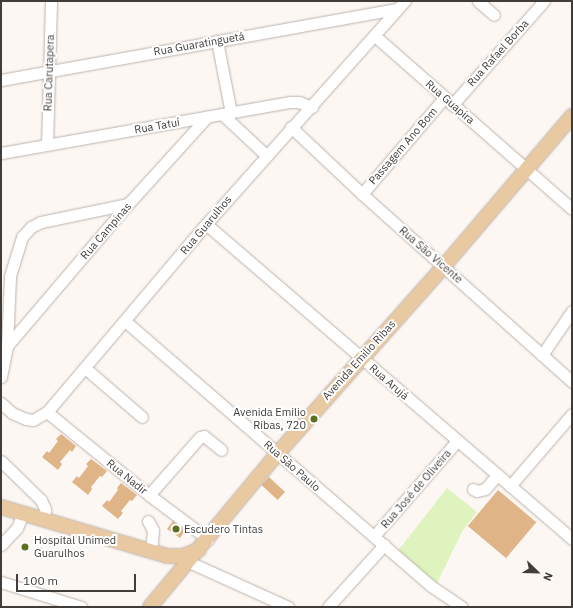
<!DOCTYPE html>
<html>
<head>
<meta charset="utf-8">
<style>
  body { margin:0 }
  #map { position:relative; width:573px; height:608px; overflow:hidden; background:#fdf7f3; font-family:"IBM Plex Sans",sans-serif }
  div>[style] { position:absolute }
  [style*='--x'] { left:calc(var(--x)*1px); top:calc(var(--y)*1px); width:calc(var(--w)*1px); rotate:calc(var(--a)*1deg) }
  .green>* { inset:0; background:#def3be }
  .building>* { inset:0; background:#dfb587; transform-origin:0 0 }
  .roads { filter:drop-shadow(0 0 1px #bcb2ac) drop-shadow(0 0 1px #bcb2ac) }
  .minor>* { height:11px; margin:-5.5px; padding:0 5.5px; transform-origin:5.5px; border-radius:5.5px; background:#fff }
  .major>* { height:14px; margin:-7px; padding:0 7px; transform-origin:7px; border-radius:7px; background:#e9c9a2 }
  .dots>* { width:11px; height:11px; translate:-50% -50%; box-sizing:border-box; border:2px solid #fff; border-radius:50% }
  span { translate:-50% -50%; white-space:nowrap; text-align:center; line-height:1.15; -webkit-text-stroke:4px #fff; paint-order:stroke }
  .street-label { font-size:11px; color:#403c39 }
  .poi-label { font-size:11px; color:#403c39 }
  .right { translate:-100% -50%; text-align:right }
  .left { translate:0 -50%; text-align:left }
  .frame { position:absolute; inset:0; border:2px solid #403c39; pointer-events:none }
  .north { position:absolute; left:517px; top:552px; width:40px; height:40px; -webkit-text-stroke:3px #fff; paint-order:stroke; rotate:113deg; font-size:11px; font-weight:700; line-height:16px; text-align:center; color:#403c39 }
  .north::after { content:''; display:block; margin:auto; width:14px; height:18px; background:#403c39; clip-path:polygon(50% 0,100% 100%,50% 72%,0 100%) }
  .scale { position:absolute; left:16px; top:574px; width:120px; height:18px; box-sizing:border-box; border:2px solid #403c39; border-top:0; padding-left:5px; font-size:12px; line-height:14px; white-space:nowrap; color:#403c39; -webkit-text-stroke:3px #fff; paint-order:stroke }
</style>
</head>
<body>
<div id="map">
  <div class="green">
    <div style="clip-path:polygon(447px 488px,477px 512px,463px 530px,435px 587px,397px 552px)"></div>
  </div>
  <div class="building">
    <div style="clip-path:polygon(61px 434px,76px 446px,72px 452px,70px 450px,60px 462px,62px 464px,58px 470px,42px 457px,47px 451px,49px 453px,58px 441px,56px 439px)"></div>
    <div style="clip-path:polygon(91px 459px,107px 471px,102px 477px,100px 476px,91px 487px,92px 489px,88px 495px,72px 482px,77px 476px,79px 478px,88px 466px,86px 464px)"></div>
    <div style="left:269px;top:477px;width:22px;height:11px;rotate:43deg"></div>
    <div style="clip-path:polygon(121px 483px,137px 495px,132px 501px,130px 500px,121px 511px,123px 513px,118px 519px,102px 506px,107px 500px,109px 502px,118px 490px,117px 488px)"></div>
    <div style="left:498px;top:490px;width:50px;height:47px;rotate:40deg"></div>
    <div style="clip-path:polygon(173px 521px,185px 531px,180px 538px,167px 529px)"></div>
  </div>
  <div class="roads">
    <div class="minor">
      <div style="--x:478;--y:1;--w:21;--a:41"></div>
      <div style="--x:375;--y:36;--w:262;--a:41.3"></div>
      <div style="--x:217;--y:41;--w:73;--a:79"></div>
      <div style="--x:1;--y:80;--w:402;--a:-10.2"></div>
      <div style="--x:452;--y:105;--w:139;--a:-48.5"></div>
      <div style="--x:222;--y:114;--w:60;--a:43"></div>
      <div style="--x:291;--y:127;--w:98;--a:43.3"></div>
      <div style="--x:362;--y:194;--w:282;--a:41.8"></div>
      <div style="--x:47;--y:145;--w:144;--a:-88.4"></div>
      <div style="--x:1;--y:153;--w:294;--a:-10"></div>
      <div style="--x:291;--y:102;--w:8;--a:0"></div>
      <div style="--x:299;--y:102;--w:14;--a:21"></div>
      <div style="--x:362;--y:194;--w:126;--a:-49.5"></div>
      <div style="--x:206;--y:224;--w:483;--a:40.7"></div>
      <div style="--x:125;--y:321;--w:405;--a:40.9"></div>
      <div style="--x:431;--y:586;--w:37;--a:34"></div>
      <div style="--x:7;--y:346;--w:187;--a:-49.6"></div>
      <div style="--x:128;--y:204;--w:118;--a:-47.8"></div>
      <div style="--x:542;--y:355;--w:53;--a:-55.7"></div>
      <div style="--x:85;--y:368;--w:75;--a:40.7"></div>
      <div style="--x:1;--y:377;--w:32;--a:-79"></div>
      <div style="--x:7;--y:346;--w:70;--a:-87.5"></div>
      <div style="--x:10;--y:276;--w:41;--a:-72.9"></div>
      <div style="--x:22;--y:237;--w:13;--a:-48"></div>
      <div style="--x:31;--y:227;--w:11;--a:-27"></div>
      <div style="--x:41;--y:222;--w:89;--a:-11.7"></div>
      <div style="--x:1;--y:403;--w:15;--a:42"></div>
      <div style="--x:12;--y:413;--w:15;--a:23"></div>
      <div style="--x:26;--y:419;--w:7;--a:8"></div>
      <div style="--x:33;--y:420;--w:16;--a:-30"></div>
      <div style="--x:47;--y:412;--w:246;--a:-49.8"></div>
      <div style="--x:206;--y:224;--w:299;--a:-48.3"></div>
      <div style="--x:47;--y:412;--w:132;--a:39.1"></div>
      <div style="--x:149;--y:495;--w:74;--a:36.7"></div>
      <div style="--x:1;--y:461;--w:56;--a:44.3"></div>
      <div style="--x:41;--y:500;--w:10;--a:66"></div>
      <div style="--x:45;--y:509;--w:10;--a:96"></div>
      <div style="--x:510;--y:486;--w:95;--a:-49.3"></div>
      <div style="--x:473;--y:489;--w:4;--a:27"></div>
      <div style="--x:477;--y:491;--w:8;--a:-14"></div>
      <div style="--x:485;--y:489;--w:18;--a:-49"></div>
      <div style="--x:149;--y:495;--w:77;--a:-48.7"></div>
      <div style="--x:200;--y:437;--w:4;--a:-14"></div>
      <div style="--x:204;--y:436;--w:22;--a:39"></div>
      <div style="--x:148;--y:521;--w:10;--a:61"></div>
      <div style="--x:153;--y:530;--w:22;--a:95"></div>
      <div style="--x:374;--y:536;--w:126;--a:-48.9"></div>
      <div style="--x:1;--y:545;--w:23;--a:-47"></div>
      <div style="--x:17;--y:528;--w:16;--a:-68"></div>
      <div style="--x:189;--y:562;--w:109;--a:24.4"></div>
      <div style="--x:1;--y:582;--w:84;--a:17.4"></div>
      <div style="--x:328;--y:607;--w:84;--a:-47.9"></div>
    </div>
    <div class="major">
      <div style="--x:1;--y:507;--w:173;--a:16.4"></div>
      <div style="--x:167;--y:556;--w:16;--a:0"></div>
      <div style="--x:183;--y:556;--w:17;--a:-21"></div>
      <div style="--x:150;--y:607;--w:200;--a:-50.3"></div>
      <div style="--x:278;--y:453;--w:250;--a:-48.4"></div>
      <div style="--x:444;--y:266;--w:197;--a:-49.5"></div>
    </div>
  </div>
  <div class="dots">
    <div style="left:314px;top:419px;background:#5d7121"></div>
    <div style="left:176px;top:529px;background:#5d7121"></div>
    <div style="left:25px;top:547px;background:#5d7121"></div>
  </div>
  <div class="street-label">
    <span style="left:199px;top:44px;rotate:-10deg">Rua Guaratinguetá</span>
    <span style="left:498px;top:53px;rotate:-48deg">Rua Rafael Borba</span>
    <span style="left:49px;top:73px;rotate:-88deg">Rua Carutapera</span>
    <span style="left:450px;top:102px;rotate:41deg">Rua Guapira</span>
    <span style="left:157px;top:126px;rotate:-10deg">Rua Tatuí</span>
    <span style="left:403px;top:146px;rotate:-49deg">Passagem Ano Bom</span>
    <span style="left:206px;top:225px;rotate:-50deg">Rua Guarulhos</span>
    <span style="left:106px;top:231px;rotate:-49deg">Rua Campinas</span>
    <span style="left:431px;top:255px;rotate:41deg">Rua São Vicente</span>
    <span style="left:359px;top:360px;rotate:-48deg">Avenida Emilio Ribas</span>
    <span style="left:389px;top:382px;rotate:41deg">Rua Arujá</span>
    <span style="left:292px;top:466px;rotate:41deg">Rua São Paulo</span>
    <span style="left:127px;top:477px;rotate:39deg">Rua Nadir</span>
    <span style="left:416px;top:489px;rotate:-49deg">Rua José de Oliveira</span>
  </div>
  <div class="poi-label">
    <span class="right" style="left:306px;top:419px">Avenida Emilio<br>Ribas, 720</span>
    <span class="left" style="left:184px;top:529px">Escudero Tintas</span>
    <span class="left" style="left:34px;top:547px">Hospital Unimed<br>Guarulhos</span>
  </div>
  <div class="frame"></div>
  <div class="north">N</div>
  <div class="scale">100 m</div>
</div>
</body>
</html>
